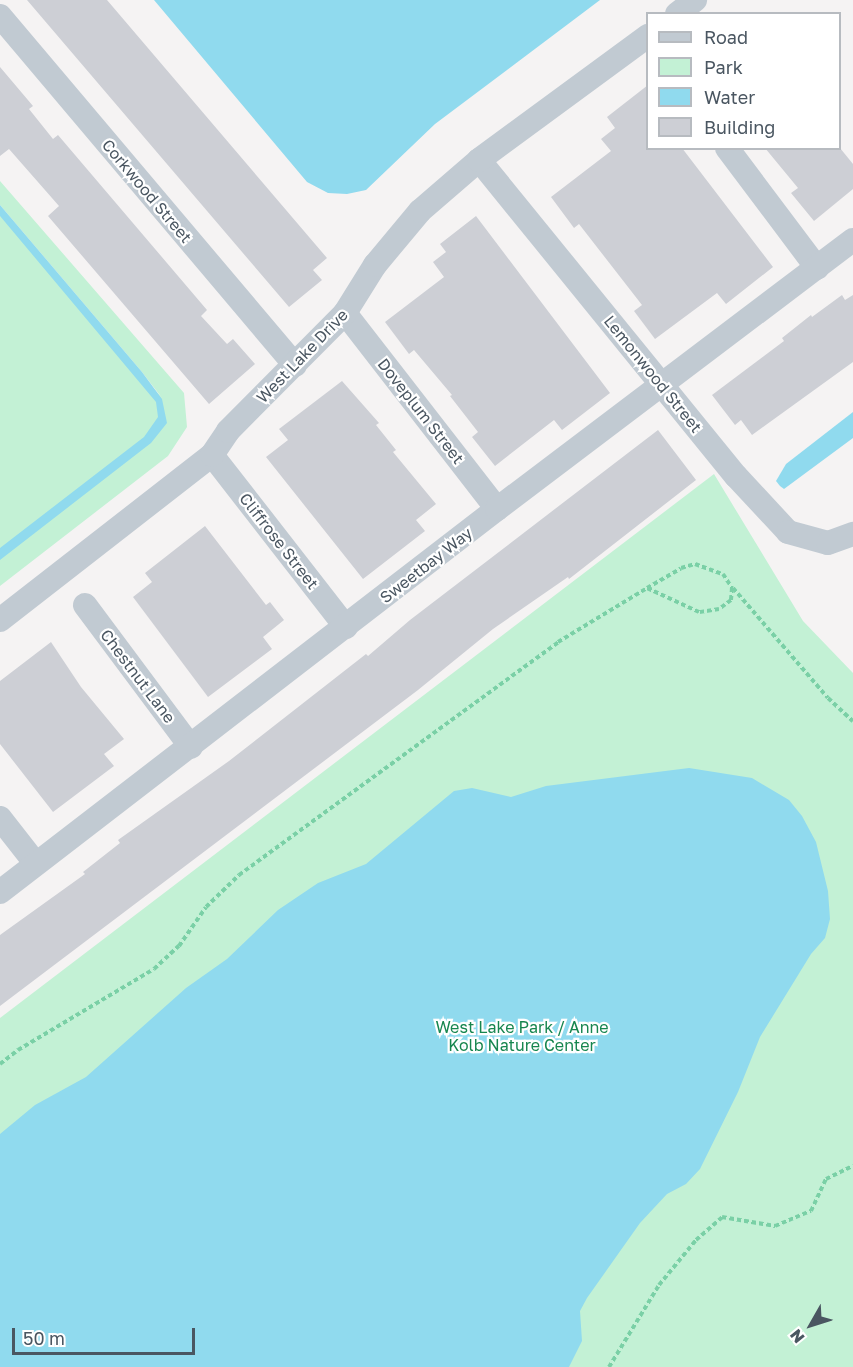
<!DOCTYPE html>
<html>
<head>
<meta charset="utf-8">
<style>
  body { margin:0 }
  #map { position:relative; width:853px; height:1367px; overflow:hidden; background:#f5f3f3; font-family:"Golos Text",sans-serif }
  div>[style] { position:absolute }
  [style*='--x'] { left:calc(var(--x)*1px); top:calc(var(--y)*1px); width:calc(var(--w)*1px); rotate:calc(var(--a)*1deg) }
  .green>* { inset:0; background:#c3f1d5 }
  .water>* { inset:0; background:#90daee }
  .building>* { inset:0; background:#cdcfd5 }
  .path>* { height:4px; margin-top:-2px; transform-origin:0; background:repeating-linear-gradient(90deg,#7ad0a6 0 4.5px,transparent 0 7.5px) }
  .minor>* { height:24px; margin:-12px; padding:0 12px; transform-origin:12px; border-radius:12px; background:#c1cad2 }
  span { translate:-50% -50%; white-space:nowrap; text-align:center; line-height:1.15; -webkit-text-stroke:4.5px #fff; paint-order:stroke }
  .street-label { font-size:16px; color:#4a5661 }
  .park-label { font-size:16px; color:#17864f }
  .legend { position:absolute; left:646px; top:12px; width:195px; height:138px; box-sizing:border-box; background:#fff; border:2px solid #b7bbc0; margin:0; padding:8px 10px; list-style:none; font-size:18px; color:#4a5661 }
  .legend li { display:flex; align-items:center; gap:12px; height:30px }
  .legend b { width:30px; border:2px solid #b7bbc0 }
  .north { position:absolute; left:781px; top:1295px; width:60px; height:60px; -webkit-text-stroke:4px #fff; paint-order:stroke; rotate:231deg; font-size:16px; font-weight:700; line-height:24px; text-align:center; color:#4a5661 }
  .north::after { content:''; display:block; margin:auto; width:21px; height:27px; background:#4a5661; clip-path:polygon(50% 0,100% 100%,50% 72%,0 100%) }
  .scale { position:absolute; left:12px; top:1328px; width:183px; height:27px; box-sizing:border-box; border:3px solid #4a5661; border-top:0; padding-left:8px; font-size:18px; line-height:21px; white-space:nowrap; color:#4a5661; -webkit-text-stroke:4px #fff; paint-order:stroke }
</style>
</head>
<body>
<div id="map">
  <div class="green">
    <div style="clip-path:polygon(0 181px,184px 393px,187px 427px,168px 456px,0 586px,0 215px,162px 398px,142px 372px,0 205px)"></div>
    <div style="clip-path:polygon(714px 474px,803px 621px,853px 673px,853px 1367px,0 1367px,0 1018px)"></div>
  </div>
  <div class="water">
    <div style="clip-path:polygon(154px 0,600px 0,435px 124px,366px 190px,347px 194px,328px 193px,307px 182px)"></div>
    <div style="clip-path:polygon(0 205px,142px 372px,162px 399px,167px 423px,151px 443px,0 560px,0 548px,144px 437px,158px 417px,156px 402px,0 216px)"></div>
    <div style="clip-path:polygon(853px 412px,853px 438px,784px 489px,780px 486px,776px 481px,786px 464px)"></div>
    <div style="clip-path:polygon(689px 768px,752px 778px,789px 800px,802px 816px,816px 842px,828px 891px,830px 919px,825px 938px,811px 954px,760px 1037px,738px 1092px,700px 1169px,686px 1184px,667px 1194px,640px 1223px,587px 1298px,580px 1311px,582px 1341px,569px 1367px,0 1367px,0 1134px,35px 1105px,86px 1077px,186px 988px,227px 959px,278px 910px,318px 883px,366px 864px,454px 791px,472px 788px,511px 797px,546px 786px)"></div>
  </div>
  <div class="building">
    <div style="clip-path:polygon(27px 0,107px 0,327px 258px,313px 270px,322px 280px,289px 307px)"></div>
    <div style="clip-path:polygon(0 67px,33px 106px,29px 109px,53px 139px,58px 135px,207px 310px,201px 316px,227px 344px,233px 339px,255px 364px,209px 404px,48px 216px,59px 206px,9px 149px,0 156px)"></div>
    <div style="clip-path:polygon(648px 85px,648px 148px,682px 148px,773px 267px,726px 304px,717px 293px,655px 339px,634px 311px,642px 305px,579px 224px,574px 228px,551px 197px,611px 151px,601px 139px,615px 128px,607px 117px)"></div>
    <div style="clip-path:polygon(765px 148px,840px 148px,853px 164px,853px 189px,814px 221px,791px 193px,798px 188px)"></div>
    <div style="clip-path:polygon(476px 216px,610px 393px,562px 430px,554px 420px,495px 466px,472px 437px,478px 432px,450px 396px,452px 395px,414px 350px,409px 354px,385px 322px,444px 277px,433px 262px,446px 252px,440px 244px)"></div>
    <div style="clip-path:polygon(842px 295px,845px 300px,853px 295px,853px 362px,752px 435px,741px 420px,735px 425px,712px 395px,784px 341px,782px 338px,811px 315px,812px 317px)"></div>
    <div style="clip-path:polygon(342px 381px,379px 423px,376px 425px,396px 450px,393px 452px,436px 504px,416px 520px,425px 531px,363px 579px,266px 457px,288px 440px,279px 429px)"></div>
    <div style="clip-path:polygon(658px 430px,696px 480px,569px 579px,568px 577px,493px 629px,418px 690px,0 1006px,0 935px,85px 874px,83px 872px,120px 843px,118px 840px,229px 761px,366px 654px,368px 656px,410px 620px)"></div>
    <div style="clip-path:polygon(205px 526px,266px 605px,270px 602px,284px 620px,263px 637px,272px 649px,208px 697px,133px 597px,152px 582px,145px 573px)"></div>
    <div style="clip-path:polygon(51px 642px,81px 687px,124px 739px,104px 754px,114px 766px,53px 812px,0 744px,0 681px)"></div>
  </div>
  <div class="path">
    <div style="--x:733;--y:588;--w:145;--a:49.2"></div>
    <div style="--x:828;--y:698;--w:34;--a:43"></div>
    <div style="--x:0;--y:1064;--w:23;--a:-38"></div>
    <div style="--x:18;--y:1050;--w:158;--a:-30.8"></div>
    <div style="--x:154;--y:969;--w:34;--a:-43"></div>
    <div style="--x:179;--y:946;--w:47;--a:-55.3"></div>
    <div style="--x:206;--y:907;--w:46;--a:-44.1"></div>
    <div style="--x:239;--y:875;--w:395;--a:-36.1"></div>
    <div style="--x:558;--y:642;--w:104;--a:-31.2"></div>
    <div style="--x:647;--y:588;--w:39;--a:-30"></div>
    <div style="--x:681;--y:568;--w:15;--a:-16"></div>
    <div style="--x:695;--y:564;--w:30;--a:20"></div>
    <div style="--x:723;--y:574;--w:17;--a:57"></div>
    <div style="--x:732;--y:588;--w:12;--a:95"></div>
    <div style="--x:731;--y:600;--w:15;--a:143"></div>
    <div style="--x:719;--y:609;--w:20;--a:171"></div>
    <div style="--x:699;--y:612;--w:57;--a:-155.2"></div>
    <div style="--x:609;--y:1367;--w:96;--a:-58.6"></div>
    <div style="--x:659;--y:1285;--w:58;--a:-50.6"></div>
    <div style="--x:696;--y:1240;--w:35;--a:-41"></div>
    <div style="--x:722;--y:1217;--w:54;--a:9.6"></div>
    <div style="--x:775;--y:1226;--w:39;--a:-23"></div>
    <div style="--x:811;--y:1211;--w:35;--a:-65"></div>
    <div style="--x:826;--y:1179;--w:30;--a:-26"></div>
  </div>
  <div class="minor">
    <div style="--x:677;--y:14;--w:23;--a:-38"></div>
    <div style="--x:0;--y:16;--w:457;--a:49.8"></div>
    <div style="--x:727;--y:148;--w:150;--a:53.1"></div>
    <div style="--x:479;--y:160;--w:407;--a:50.9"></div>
    <div style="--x:736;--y:476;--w:76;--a:47.1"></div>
    <div style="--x:788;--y:532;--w:41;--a:15.4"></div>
    <div style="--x:828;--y:543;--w:27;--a:-20"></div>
    <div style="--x:345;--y:313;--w:248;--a:52.2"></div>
    <div style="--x:212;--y:455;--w:218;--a:52.1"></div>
    <div style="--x:85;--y:605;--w:177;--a:53.3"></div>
    <div style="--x:0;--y:620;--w:269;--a:-37.9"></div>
    <div style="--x:212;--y:455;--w:29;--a:-56"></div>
    <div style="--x:228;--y:431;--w:166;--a:-45.2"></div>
    <div style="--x:345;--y:313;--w:57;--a:-58"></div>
    <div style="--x:375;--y:265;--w:70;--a:-50.2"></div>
    <div style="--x:420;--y:211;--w:78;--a:-40.8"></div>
    <div style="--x:479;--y:160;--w:210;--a:-36.3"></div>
    <div style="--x:0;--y:818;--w:58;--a:52"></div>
    <div style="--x:0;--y:892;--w:627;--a:-37.62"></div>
    <div style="--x:497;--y:509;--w:446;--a:-37.1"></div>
  </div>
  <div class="street-label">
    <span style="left:147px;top:191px;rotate:50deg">Corkwood Street</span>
    <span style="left:302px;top:356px;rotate:-46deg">West Lake Drive</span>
    <span style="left:653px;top:374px;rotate:51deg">Lemonwood Street</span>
    <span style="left:421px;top:411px;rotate:52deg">Doveplum Street</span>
    <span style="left:279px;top:541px;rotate:52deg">Cliffrose Street</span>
    <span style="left:426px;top:565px;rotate:-38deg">Sweetbay Way</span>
    <span style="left:138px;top:676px;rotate:53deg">Chestnut Lane</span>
  </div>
  <div class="park-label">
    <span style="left:522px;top:1036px">West Lake Park / Anne<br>Kolb Nature Center</span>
  </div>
  <ul class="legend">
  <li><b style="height:8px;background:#c1cad2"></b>Road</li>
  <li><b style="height:16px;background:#c3f1d5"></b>Park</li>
  <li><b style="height:16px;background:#90daee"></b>Water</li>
  <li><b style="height:16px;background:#cdcfd5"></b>Building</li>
  </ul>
  <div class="north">N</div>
  <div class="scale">50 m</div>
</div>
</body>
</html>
